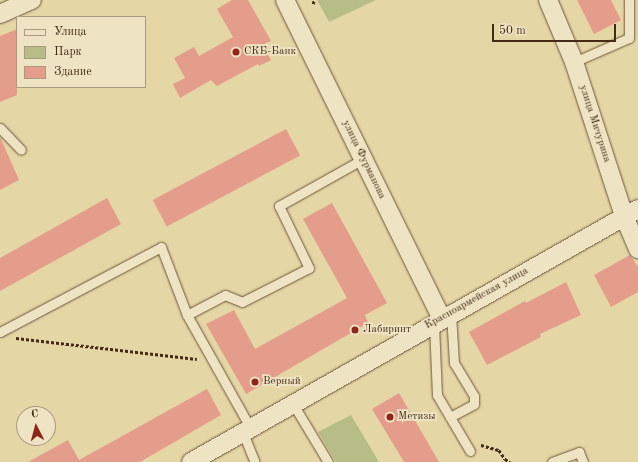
<!DOCTYPE html>
<html>
<head>
<meta charset="utf-8">
<style>
  body { margin:0 }
  #map { position:relative; width:638px; height:462px; overflow:hidden; background:#e5d6a5; font-family:"Old Standard TT",serif }
  div>[style] { position:absolute }
  [style*='--x'] { left:calc(var(--x)*1px); top:calc(var(--y)*1px); width:calc(var(--w)*1px); rotate:calc(var(--a)*1deg) }
  .green>* { inset:0; background:#b6bd86 }
  .building>* { inset:0; background:#e49d8b; transform-origin:0 0 }
  .path>* { height:2.5px; margin-top:-1.25px; transform-origin:0; background:repeating-linear-gradient(90deg,#452b17 0 3px,transparent 0 5px) }
  .roads { filter:drop-shadow(0 0 1px #6d563a) drop-shadow(0 0 1px #6d563a) }
  .lane>* { height:9px; margin:-4.5px; padding:0 4.5px; transform-origin:4.5px; border-radius:4.5px; background:#eee4c4 }
  .street>* { height:18px; margin:-9px; padding:0 9px; transform-origin:9px; border-radius:9px; background:#eee4c4 }
  .dots>* { width:11px; height:11px; translate:-50% -50%; box-sizing:border-box; border:2px solid #eee4c4; border-radius:50% }
  span { translate:-50% -50%; white-space:nowrap; text-align:center; line-height:1.15; -webkit-text-stroke:3.5px #eee4c4; paint-order:stroke }
  .poi-label { font-size:11px; color:#452b17 }
  .left { translate:0 -50%; text-align:left }
  .street-label { font-size:11px; color:#452b17 }
  .legend { position:absolute; left:16px; top:16px; width:130px; height:72px; box-sizing:border-box; background:#eee4c4; border:1px solid #aa9a7f; margin:0; padding:5px 7px; list-style:none; font-size:12px; color:#452b17 }
  .legend li { display:flex; align-items:center; gap:8px; height:20px }
  .legend b { width:20px; border:1px solid #aa9a7f }
  .north { position:absolute; left:16px; top:406px; width:40px; height:40px; box-sizing:border-box; background:#eee4c4; border:1px solid #aa9a7f; border-radius:50%; rotate:354deg; font-size:11px; font-weight:700; line-height:16px; text-align:center; color:#452b17 }
  .north::after { content:''; display:block; margin:auto; width:14px; height:18px; background:#8f2418; clip-path:polygon(50% 0,100% 100%,50% 72%,0 100%) }
  .scale { position:absolute; left:492px; top:24px; width:124px; height:18px; box-sizing:border-box; border:2px solid #452b17; border-top:0; padding-left:5px; font-size:12px; line-height:14px; white-space:nowrap; color:#452b17; -webkit-text-stroke:3px #eee4c4; paint-order:stroke }
</style>
</head>
<body>
<div id="map">
  <div class="green">
    <div style="clip-path:polygon(317px 0,376px 0,329px 22px)"></div>
    <div style="clip-path:polygon(351px 415px,379px 462px,336px 462px,318px 432px)"></div>
  </div>
  <div class="building">
    <div style="clip-path:polygon(232px 0,248px 0,271px 41px,262px 45px,271px 60px,259px 66px,258px 64px,217px 86px,211px 80px,180px 98px,173px 84px,185px 78px,174px 58px,194px 47px,199px 56px,233px 37px,217px 9px)"></div>
    <div style="clip-path:polygon(577px 0,611px 0,621px 20px,594px 34px)"></div>
    <div style="clip-path:polygon(17px 29px,17px 95px,0 102px,0 36px)"></div>
    <div style="left:286px;top:129px;width:30px;height:151px;rotate:62deg"></div>
    <div style="clip-path:polygon(0 137px,19px 180px,0 190px)"></div>
    <div style="clip-path:polygon(107px 198px,121px 224px,0 291px,0 258px)"></div>
    <div style="clip-path:polygon(332px 203px,387px 303px,365px 315px,368px 323px,246px 394px,206px 324px,234px 310px,255px 349px,347px 298px,303px 219px)"></div>
    <div style="clip-path:polygon(630px 255px,638px 267px,638px 292px,611px 307px,594px 275px)"></div>
    <div style="clip-path:polygon(566px 282px,581px 315px,540px 334px,541px 337px,487px 365px,469px 332px,525px 301px,526px 303px)"></div>
    <div style="clip-path:polygon(207px 389px,221px 415px,140px 462px,28px 462px,68px 440px,79px 460px)"></div>
    <div style="clip-path:polygon(399px 393px,439px 462px,404px 462px,372px 409px)"></div>
  </div>
  <div class="path">
    <div style="--x:313;--y:4;--w:4;--a:-76"></div>
    <div style="--x:16;--y:338;--w:182;--a:6.6"></div>
    <div style="--x:481;--y:445;--w:19;--a:16"></div>
    <div style="--x:499;--y:450;--w:11;--a:56"></div>
    <div style="--x:505;--y:459;--w:6;--a:31"></div>
  </div>
  <div class="roads">
    <div class="lane">
      <div style="--x:574;--y:62;--w:60;--a:-23.6"></div>
      <div style="--x:629;--y:38;--w:38;--a:-90"></div>
      <div style="--x:0;--y:128;--w:30;--a:46"></div>
      <div style="--x:187;--y:315;--w:43;--a:-27.8"></div>
      <div style="--x:225;--y:295;--w:18;--a:22"></div>
      <div style="--x:242;--y:302;--w:75;--a:-26.9"></div>
      <div style="--x:309;--y:268;--w:69;--a:-115.8"></div>
      <div style="--x:279;--y:206;--w:96;--a:-29.2"></div>
      <div style="--x:434;--y:324;--w:71;--a:87.6"></div>
      <div style="--x:437;--y:395;--w:65;--a:59.5"></div>
      <div style="--x:0;--y:332;--w:182;--a:-27.8"></div>
      <div style="--x:161;--y:247;--w:73;--a:69.1"></div>
      <div style="--x:187;--y:315;--w:131;--a:60.7"></div>
      <div style="--x:293;--y:404;--w:68;--a:58.9"></div>
      <div style="--x:450;--y:417;--w:27;--a:-28"></div>
      <div style="--x:474;--y:404;--w:8;--a:-90"></div>
      <div style="--x:474;--y:396;--w:39;--a:-121"></div>
      <div style="--x:454;--y:363;--w:49;--a:-93.5"></div>
      <div style="--x:243;--y:433;--w:31;--a:68"></div>
      <div style="--x:552;--y:462;--w:29;--a:-20"></div>
      <div style="--x:579;--y:452;--w:11;--a:68"></div>
    </div>
    <div class="street">
      <div style="--x:285;--y:0;--w:356;--a:63.8"></div>
      <div style="--x:548;--y:0;--w:67;--a:67.2"></div>
      <div style="--x:574;--y:62;--w:162;--a:72"></div>
      <div style="--x:624;--y:216;--w:36;--a:67"></div>
      <div style="--x:0;--y:14;--w:35;--a:-24"></div>
      <div style="--x:191;--y:462;--w:514;--a:-29.51"></div>
    </div>
  </div>
  <div class="dots">
    <div style="left:236px;top:52px;background:#8f2418"></div>
    <div style="left:355px;top:330px;background:#8f2418"></div>
    <div style="left:255px;top:382px;background:#8f2418"></div>
    <div style="left:390px;top:417px;background:#8f2418"></div>
  </div>
  <div class="poi-label">
    <span class="left" style="left:244px;top:52px">СКБ-Банк</span>
    <span class="left" style="left:363px;top:330px">Лабиринт</span>
    <span class="left" style="left:263px;top:382px">Верный</span>
    <span class="left" style="left:398px;top:417px">Метизы</span>
  </div>
  <div class="street-label">
    <span style="left:594px;top:124px;rotate:72deg">улица Мичурина</span>
    <span style="left:363px;top:160px;rotate:64deg">улица Фурманова</span>
    <span style="left:477px;top:299px;rotate:-29deg">Красноармейская улица</span>
  </div>
  <ul class="legend">
  <li><b style="height:5px;background:#eee4c4"></b>Улица</li>
  <li><b style="height:11px;background:#b6bd86"></b>Парк</li>
  <li><b style="height:11px;background:#e49d8b"></b>Здание</li>
  </ul>
  <div class="north">С</div>
  <div class="scale">50 m</div>
</div>
</body>
</html>
